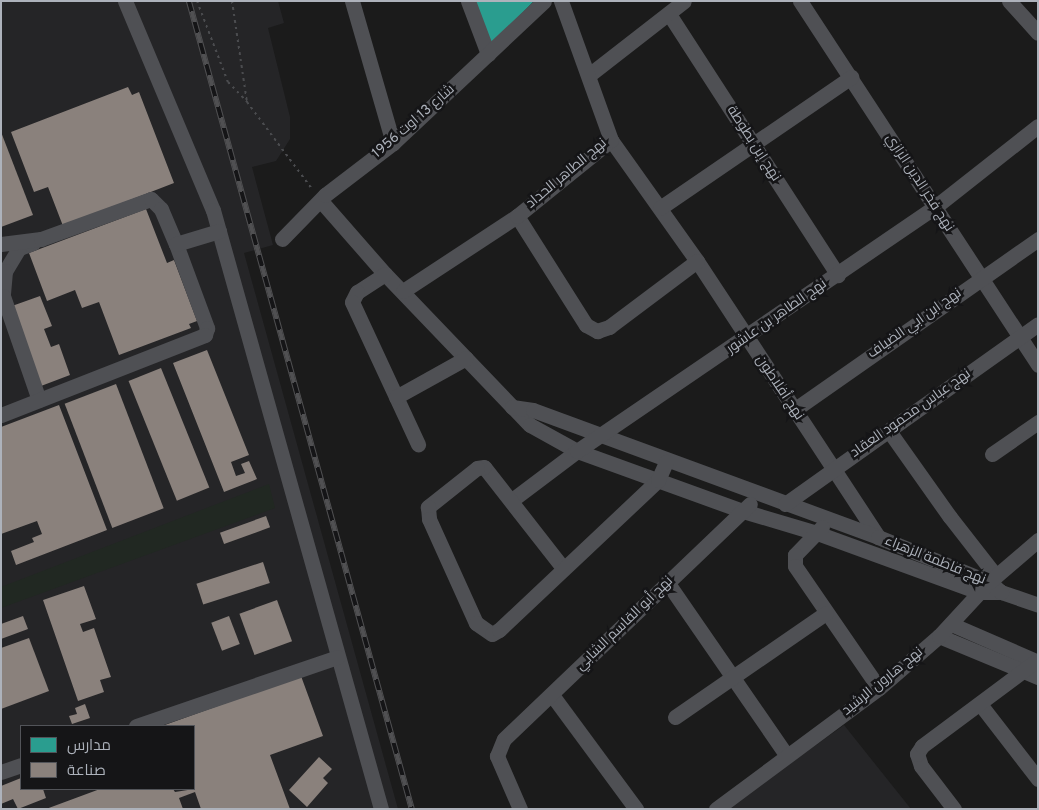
<!DOCTYPE html>
<html>
<head>
<meta charset="utf-8">
<style>
  body { margin:0 }
  #map { position:relative; width:1039px; height:810px; overflow:hidden; background:#1b1b1b; font-family:Overpass,Cairo,sans-serif }
  div>[style] { position:absolute }
  [style*='--x'] { left:calc(var(--x)*1px); top:calc(var(--y)*1px); width:calc(var(--w)*1px); rotate:calc(var(--a)*1deg) }
  .built>* { inset:0; background:#252527 }
  .green>* { inset:0; background:#212822 }
  .schools>* { inset:0; background:#2a9d8f }
  .industry>* { inset:0; background:#8a817c; transform-origin:0 0 }
  .path>* { height:2px; margin-top:-1px; transform-origin:0; background:repeating-linear-gradient(90deg,#4b4c4f 0 2.5px,transparent 0 6.5px) }
  .minor>* { height:15px; margin:-7.5px; padding:0 7.5px; transform-origin:7.5px; border-radius:7.5px; background:#4f5054 }
  .rail>* { height:5.5px; margin-top:-2.75px; transform-origin:0; background:repeating-linear-gradient(90deg,#151517 0 11px,#505052 0 22px); box-sizing:border-box; border-block:1px solid #505052 }
  span { translate:-50% -50%; white-space:nowrap; text-align:center; line-height:1.15; -webkit-text-stroke:5px #151517; paint-order:stroke }
  .street-label { font-size:14px; color:#adb2bb }
  .frame { position:absolute; inset:0; border:2px solid #adb2bb; pointer-events:none }
  .legend { position:absolute; left:20px; top:725px; width:175px; height:65px; box-sizing:border-box; background:#151517; border:1px solid #525459; margin:0; padding:6px 9px; list-style:none; font-size:15px; color:#adb2bb }
  .legend li { display:flex; align-items:center; gap:10px; height:25px }
  .legend b { width:25px; border:1px solid #525459 }
</style>
</head>
<body>
<div id="map">
  <div class="built">
    <div style="clip-path:polygon(evenodd,1px 1px,278px 1px,284px 23px,268px 28px,290px 117px,290px 139px,276px 161px,252px 167px,273px 245px,244px 253px,398px 809px,1px 809px,1px 1px,21px 726px,194px 726px,194px 789px,21px 789px,21px 726px)"></div>
    <div style="clip-path:polygon(844px 725px,911px 809px,726px 809px)"></div>
  </div>
  <div class="green">
    <div style="clip-path:polygon(269px 484px,275px 508px,1px 608px,1px 587px)"></div>
  </div>
  <div class="schools">
    <div style="clip-path:polygon(473px 1px,534px 1px,493px 43px,487px 40px)"></div>
  </div>
  <div class="industry">
    <div style="clip-path:polygon(128px 87px,132px 95px,139px 92px,174px 183px,63px 226px,48px 187px,34px 192px,11px 132px)"></div>
    <div style="clip-path:polygon(1px 132px,33px 215px,1px 227px)"></div>
    <div style="clip-path:polygon(146px 209px,167px 263px,174px 260px,197px 321px,189px 324px,191px 328px,119px 355px,99px 302px,82px 308px,75px 290px,47px 301px,29px 253px)"></div>
    <div style="clip-path:polygon(40px 296px,52px 326px,44px 329px,51px 347px,59px 344px,70px 375px,41px 386px,12px 306px)"></div>
    <div style="clip-path:polygon(207px 350px,249px 455px,231px 462px,236px 476px,245px 473px,241px 464px,249px 461px,257px 479px,224px 492px,173px 363px)"></div>
    <div style="left:161px;top:368px;width:129px;height:35px;rotate:68deg"></div>
    <div style="left:116px;top:384px;width:133px;height:55px;rotate:69deg"></div>
    <div style="clip-path:polygon(59px 405px,107px 530px,16px 565px,11px 551px,34px 542px,32px 538px,42px 534px,37px 521px,1px 534px,1px 427px)"></div>
    <div style="left:266px;top:516px;width:12px;height:49px;rotate:70deg"></div>
    <div style="left:263px;top:562px;width:22px;height:70px;rotate:72deg"></div>
    <div style="clip-path:polygon(84px 586px,96px 619px,80px 624px,83px 632px,94px 628px,111px 677px,100px 680px,104px 692px,78px 701px,43px 600px)"></div>
    <div style="left:277px;top:600px;width:44px;height:40px;rotate:70deg"></div>
    <div style="clip-path:polygon(23px 616px,28px 629px,1px 639px,1px 624px)"></div>
    <div style="left:229px;top:616px;width:30px;height:19px;rotate:69deg"></div>
    <div style="clip-path:polygon(29px 638px,49px 691px,1px 709px,1px 648px)"></div>
    <div style="clip-path:polygon(301px 676px,323px 736px,270px 755px,290px 809px,201px 809px,195px 792px,179px 798px,183px 809px,46px 809px,100px 789px,173px 789px,175px 792px,194px 789px,194px 726px,162px 726px)"></div>
    <div style="clip-path:polygon(85px 704px,90px 718px,72px 724px,69px 716px,77px 714px,75px 708px)"></div>
    <div style="clip-path:polygon(319px 757px,332px 769px,323px 778px,328px 783px,307px 807px,289px 790px)"></div>
    <div style="clip-path:polygon(21px 778px,21px 789px,43px 789px,46px 798px,18px 809px,13px 799px,1px 804px,1px 786px)"></div>
  </div>
  <div class="path">
    <div style="--x:197;--y:1;--w:87;--a:69.1"></div>
    <div style="--x:228;--y:82;--w:28;--a:46"></div>
    <div style="--x:247;--y:102;--w:109;--a:53.2"></div>
    <div style="--x:232;--y:1;--w:102;--a:81.6"></div>
  </div>
  <div class="minor">
    <div style="--x:125;--y:1;--w:227;--a:67.2"></div>
    <div style="--x:213;--y:210;--w:622;--a:74.33"></div>
    <div style="--x:352;--y:1;--w:148;--a:73.9"></div>
    <div style="--x:468;--y:1;--w:57;--a:69.3"></div>
    <div style="--x:800;--y:1;--w:435;--a:56.8"></div>
    <div style="--x:1009;--y:1;--w:43;--a:47.8"></div>
    <div style="--x:669;--y:14;--w:311;--a:57.1"></div>
    <div style="--x:589;--y:75;--w:120;--a:-37.9"></div>
    <div style="--x:611;--y:140;--w:148;--a:54.6"></div>
    <div style="--x:697;--y:261;--w:330;--a:56.7"></div>
    <div style="--x:321;--y:201;--w:97;--a:48.8"></div>
    <div style="--x:385;--y:274;--w:209;--a:46.2"></div>
    <div style="--x:530;--y:425;--w:54;--a:29"></div>
    <div style="--x:577;--y:451;--w:177;--a:19.9"></div>
    <div style="--x:743;--y:511;--w:77;--a:16.6"></div>
    <div style="--x:817;--y:533;--w:172;--a:20"></div>
    <div style="--x:979;--y:592;--w:22;--a:0"></div>
    <div style="--x:1001;--y:592;--w:39;--a:19"></div>
    <div style="--x:660;--y:208;--w:232;--a:-34.4"></div>
    <div style="--x:517;--y:216;--w:129;--a:57.7"></div>
    <div style="--x:586;--y:325;--w:13;--a:29"></div>
    <div style="--x:597;--y:331;--w:13;--a:-18"></div>
    <div style="--x:609;--y:327;--w:110;--a:-36.9"></div>
    <div style="--x:282;--y:239;--w:62;--a:-45.7"></div>
    <div style="--x:325;--y:195;--w:86;--a:-37.4"></div>
    <div style="--x:393;--y:143;--w:207;--a:-43.2"></div>
    <div style="--x:33;--y:243;--w:15;--a:160"></div>
    <div style="--x:19;--y:248;--w:27;--a:121"></div>
    <div style="--x:5;--y:271;--w:25;--a:95"></div>
    <div style="--x:3;--y:296;--w:110;--a:70.9"></div>
    <div style="--x:1;--y:244;--w:40;--a:-7.1"></div>
    <div style="--x:41;--y:239;--w:117;--a:-20"></div>
    <div style="--x:151;--y:199;--w:14;--a:45"></div>
    <div style="--x:161;--y:209;--w:38;--a:67"></div>
    <div style="--x:176;--y:244;--w:90;--a:69.7"></div>
    <div style="--x:207;--y:328;--w:7;--a:106"></div>
    <div style="--x:205;--y:335;--w:219;--a:158.6"></div>
    <div style="--x:176;--y:244;--w:45;--a:-16.8"></div>
    <div style="--x:385;--y:274;--w:33;--a:147"></div>
    <div style="--x:357;--y:292;--w:11;--a:117"></div>
    <div style="--x:352;--y:302;--w:157;--a:65.1"></div>
    <div style="--x:403;--y:291;--w:136;--a:-33.3"></div>
    <div style="--x:517;--y:216;--w:121;--a:-39"></div>
    <div style="--x:611;--y:140;--w:148;--a:-109.8"></div>
    <div style="--x:396;--y:397;--w:80;--a:-29.1"></div>
    <div style="--x:512;--y:407;--w:21;--a:8"></div>
    <div style="--x:533;--y:410;--w:368;--a:20.2"></div>
    <div style="--x:878;--y:537;--w:120;--a:22.1"></div>
    <div style="--x:989;--y:582;--w:16;--a:40"></div>
    <div style="--x:794;--y:410;--w:298;--a:-35"></div>
    <div style="--x:889;--y:431;--w:105;--a:54.7"></div>
    <div style="--x:950;--y:517;--w:75;--a:52.1"></div>
    <div style="--x:992;--y:454;--w:56;--a:-34.8"></div>
    <div style="--x:512;--y:500;--w:81;--a:-37"></div>
    <div style="--x:577;--y:451;--w:433;--a:-34.3"></div>
    <div style="--x:935;--y:207;--w:131;--a:-38.2"></div>
    <div style="--x:785;--y:504;--w:310;--a:-35.4"></div>
    <div style="--x:822;--y:527;--w:39;--a:134"></div>
    <div style="--x:795;--y:555;--w:11;--a:90"></div>
    <div style="--x:795;--y:566;--w:148;--a:55.5"></div>
    <div style="--x:563;--y:568;--w:128;--a:-128"></div>
    <div style="--x:484;--y:467;--w:7;--a:172"></div>
    <div style="--x:477;--y:468;--w:63;--a:141.5"></div>
    <div style="--x:428;--y:507;--w:12;--a:85"></div>
    <div style="--x:429;--y:519;--w:114;--a:65.7"></div>
    <div style="--x:476;--y:623;--w:19;--a:35"></div>
    <div style="--x:492;--y:634;--w:8;--a:-30"></div>
    <div style="--x:499;--y:630;--w:219;--a:-43.3"></div>
    <div style="--x:658;--y:480;--w:20;--a:-66"></div>
    <div style="--x:667;--y:582;--w:211;--a:55.4"></div>
    <div style="--x:951;--y:624;--w:95;--a:23.6"></div>
    <div style="--x:939;--y:636;--w:107;--a:22.5"></div>
    <div style="--x:552;--y:695;--w:142;--a:53.6"></div>
    <div style="--x:980;--y:704;--w:95;--a:52.3"></div>
    <div style="--x:675;--y:717;--w:183;--a:-34.6"></div>
    <div style="--x:136;--y:726;--w:213;--a:-18.9"></div>
    <div style="--x:1;--y:772;--w:21;--a:-19"></div>
    <div style="--x:520;--y:809;--w:58;--a:-113.5"></div>
    <div style="--x:497;--y:756;--w:18;--a:-68"></div>
    <div style="--x:504;--y:739;--w:340;--a:-43.7"></div>
    <div style="--x:716;--y:809;--w:203;--a:-36.6"></div>
    <div style="--x:879;--y:688;--w:79;--a:-40.9"></div>
    <div style="--x:939;--y:636;--w:74;--a:-47.2"></div>
    <div style="--x:989;--y:582;--w:65;--a:-40.6"></div>
    <div style="--x:954;--y:809;--w:54;--a:-127.5"></div>
    <div style="--x:921;--y:766;--w:13;--a:-108"></div>
    <div style="--x:917;--y:754;--w:9;--a:-58"></div>
    <div style="--x:922;--y:746;--w:142;--a:-36.7"></div>
  </div>
  <div class="rail">
    <div style="--x:189;--y:1;--w:838;--a:74.57"></div>
  </div>
  <div class="street-label">
    <span style="left:414px;top:122px;rotate:-41deg">شارع 13 اوت 1956</span>
    <span style="left:753px;top:144px;rotate:57deg">نهج إبن بطوطة</span>
    <span style="left:567px;top:174px;rotate:-40deg">نهج الطاهر الحداد</span>
    <span style="left:919px;top:183px;rotate:57deg">نهج فخر الدين الرازي</span>
    <span style="left:777px;top:317px;rotate:-35deg">نهج الطاهر بن عاشور</span>
    <span style="left:915px;top:324px;rotate:-35deg">نهج ابن ابي الضياف</span>
    <span style="left:779px;top:388px;rotate:56deg">نهج أفلاطون</span>
    <span style="left:911px;top:414px;rotate:-35deg">نهج عباس محمود العقاد</span>
    <span style="left:935px;top:561px;rotate:22deg">نهج فاطمة الزهراء</span>
    <span style="left:625px;top:624px;rotate:-44deg">نهج أبو القاسم الشابي</span>
    <span style="left:883px;top:682px;rotate:-39deg">نهج هارون الرشيد</span>
  </div>
  <div class="frame"></div>
  <ul class="legend">
  <li><b style="height:14px;background:#2a9d8f"></b>مدارس</li>
  <li><b style="height:14px;background:#8a817c"></b>صناعة</li>
  </ul>
</div>
</body>
</html>
